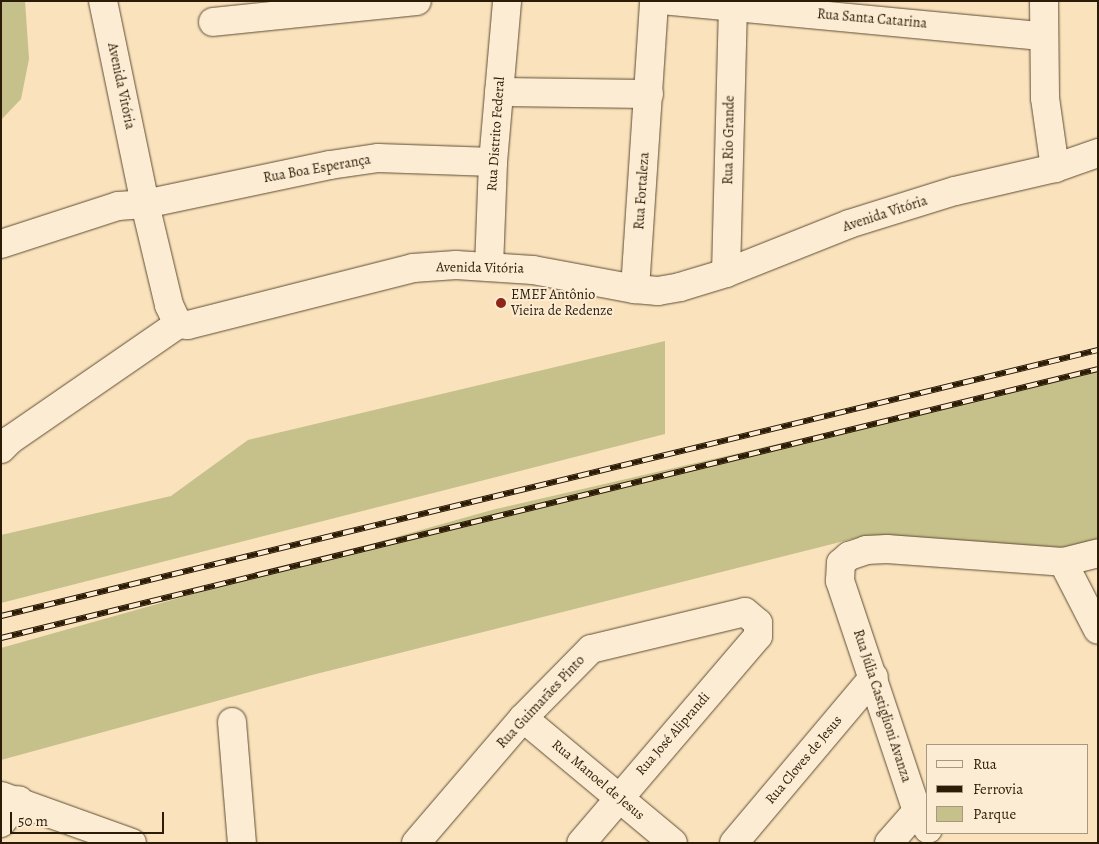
<!DOCTYPE html>
<html>
<head>
<meta charset="utf-8">
<style>
  body { margin:0 }
  #map { position:relative; width:1099px; height:844px; overflow:hidden; background:#f9e2bc; font-family:Alegreya,serif }
  div>[style] { position:absolute }
  [style*='--x'] { left:calc(var(--x)*1px); top:calc(var(--y)*1px); width:calc(var(--w)*1px); rotate:calc(var(--a)*1deg) }
  .green>* { inset:0; background:#c6c08b }
  .roads { filter:drop-shadow(0 0 1px #5f4d34) drop-shadow(0 0 1px #5f4d34) }
  .minor>* { height:28px; margin:-14px; padding:0 14px; transform-origin:14px; border-radius:14px; background:#fbecd3 }
  .rail>* { height:5.5px; margin-top:-2.75px; transform-origin:0; background:repeating-linear-gradient(90deg,#fbecd3 0 11px,#2c1b07 0 22px); box-sizing:border-box; border-block:1px solid #2c1b07 }
  .dots>* { width:14px; height:14px; translate:-50% -50%; box-sizing:border-box; border:2px solid #fbecd3; border-radius:50% }
  span { translate:-50% -50%; white-space:nowrap; text-align:center; line-height:1.15; -webkit-text-stroke:4px #fbecd3; paint-order:stroke }
  .street-label { font-size:14px; color:#2c1b07 }
  .poi-label { font-size:14px; color:#2c1b07 }
  .left { translate:0 -50%; text-align:left }
  .frame { position:absolute; inset:0; border:2px solid #2c1b07; pointer-events:none }
  .legend { position:absolute; left:926px; top:744px; width:162px; height:90px; box-sizing:border-box; background:#fbecd3; border:1px solid #a89881; margin:0; padding:6px 9px; list-style:none; font-size:15px; color:#2c1b07 }
  .legend li { display:flex; align-items:center; gap:10px; height:25px }
  .legend b { width:25px; border:1px solid #a89881 }
  .scale { position:absolute; left:10px; top:812px; width:154px; height:22px; box-sizing:border-box; border:2px solid #2c1b07; border-top:0; padding-left:6px; font-size:15px; line-height:18px; white-space:nowrap; color:#2c1b07; -webkit-text-stroke:4px #fbecd3; paint-order:stroke }
</style>
</head>
<body>
<div id="map">
  <div class="green">
    <div style="clip-path:polygon(1px 1px,25px 1px,29px 59px,21px 99px,1px 120px)"></div>
    <div style="clip-path:polygon(665px 341px,665px 434px,1px 603px,1px 535px,171px 496px,248px 440px)"></div>
    <div style="clip-path:polygon(1098px 370px,1098px 541px,1044px 552px,951px 540px,860px 537px,312px 675px,1px 760px,1px 648px,492px 510px)"></div>
  </div>
  <div class="roads">
    <div class="minor">
      <div style="--x:103;--y:1;--w:207;--a:78.3"></div>
      <div style="--x:145;--y:204;--w:104;--a:76.6"></div>
      <div style="--x:169;--y:305;--w:21;--a:65"></div>
      <div style="--x:670;--y:1;--w:375;--a:5.4"></div>
      <div style="--x:1044;--y:1;--w:97;--a:89.4"></div>
      <div style="--x:1045;--y:98;--w:71;--a:81.9"></div>
      <div style="--x:213;--y:22;--w:205;--a:-5.9"></div>
      <div style="--x:499;--y:92;--w:150;--a:0.8"></div>
      <div style="--x:1;--y:244;--w:123;--a:-18"></div>
      <div style="--x:118;--y:206;--w:27;--a:-4"></div>
      <div style="--x:145;--y:204;--w:189;--a:-11.9"></div>
      <div style="--x:330;--y:165;--w:49;--a:-8.3"></div>
      <div style="--x:378;--y:158;--w:115;--a:2"></div>
      <div style="--x:489;--y:267;--w:105;--a:-87.8"></div>
      <div style="--x:493;--y:162;--w:162;--a:-85"></div>
      <div style="--x:726;--y:273;--w:267;--a:-88.5"></div>
      <div style="--x:635;--y:289;--w:289;--a:-86.2"></div>
      <div style="--x:178;--y:324;--w:10;--a:6"></div>
      <div style="--x:188;--y:325;--w:232;--a:-14.2"></div>
      <div style="--x:413;--y:268;--w:43;--a:-4"></div>
      <div style="--x:456;--y:265;--w:77;--a:3.7"></div>
      <div style="--x:533;--y:270;--w:104;--a:10.6"></div>
      <div style="--x:635;--y:289;--w:23;--a:5"></div>
      <div style="--x:658;--y:291;--w:22;--a:-10"></div>
      <div style="--x:680;--y:287;--w:48;--a:-16.9"></div>
      <div style="--x:726;--y:273;--w:132;--a:-21.7"></div>
      <div style="--x:849;--y:224;--w:111;--a:-17.3"></div>
      <div style="--x:955;--y:191;--w:103;--a:-13"></div>
      <div style="--x:1055;--y:168;--w:46;--a:-19.2"></div>
      <div style="--x:1;--y:449;--w:13;--a:-45"></div>
      <div style="--x:10;--y:440;--w:204;--a:-34.6"></div>
      <div style="--x:1063;--y:562;--w:76;--a:62.8"></div>
      <div style="--x:523;--y:718;--w:195;--a:39.8"></div>
      <div style="--x:232;--y:722;--w:121;--a:85.3"></div>
      <div style="--x:1;--y:796;--w:139;--a:19.7"></div>
      <div style="--x:1;--y:823;--w:29;--a:-52"></div>
      <div style="--x:928;--y:829;--w:21;--a:-121"></div>
      <div style="--x:917;--y:811;--w:243;--a:-108.5"></div>
      <div style="--x:840;--y:581;--w:18;--a:-87"></div>
      <div style="--x:841;--y:563;--w:11;--a:-41"></div>
      <div style="--x:849;--y:556;--w:18;--a:-19"></div>
      <div style="--x:866;--y:550;--w:21;--a:-3"></div>
      <div style="--x:887;--y:549;--w:176;--a:4.2"></div>
      <div style="--x:1063;--y:562;--w:36;--a:-14"></div>
      <div style="--x:416;--y:843;--w:165;--a:-49.4"></div>
      <div style="--x:523;--y:718;--w:97;--a:-45.4"></div>
      <div style="--x:591;--y:649;--w:158;--a:-13.5"></div>
      <div style="--x:745;--y:612;--w:17;--a:40"></div>
      <div style="--x:758;--y:623;--w:13;--a:90"></div>
      <div style="--x:758;--y:636;--w:272;--a:130.5"></div>
      <div style="--x:734;--y:843;--w:217;--a:-49.9"></div>
      <div style="--x:889;--y:843;--w:43;--a:-48.8"></div>
    </div>
  </div>
  <div class="rail">
    <div style="--x:1;--y:616;--w:1129;--a:-13.63"></div>
    <div style="--x:1;--y:638;--w:1129;--a:-13.78"></div>
  </div>
  <div class="dots">
    <div style="left:501px;top:303px;background:#8f2418"></div>
  </div>
  <div class="street-label">
    <span style="left:872px;top:19px;rotate:5deg">Rua Santa Catarina</span>
    <span style="left:121px;top:86px;rotate:78deg">Avenida Vitória</span>
    <span style="left:496px;top:134px;rotate:-86deg">Rua Distrito Federal</span>
    <span style="left:729px;top:140px;rotate:-89deg">Rua Rio Grande</span>
    <span style="left:317px;top:169px;rotate:-10deg">Rua Boa Esperança</span>
    <span style="left:642px;top:191px;rotate:-86deg">Rua Fortaleza</span>
    <span style="left:885px;top:214px;rotate:-18deg">Avenida Vitória</span>
    <span style="left:480px;top:268px;rotate:1deg">Avenida Vitória</span>
    <span style="left:541px;top:702px;rotate:-47deg">Rua Guimarães Pinto</span>
    <span style="left:882px;top:706px;rotate:72deg">Rua Júlia Castiglioni Avanza</span>
    <span style="left:673px;top:734px;rotate:-49deg">Rua José Aliprandi</span>
    <span style="left:804px;top:760px;rotate:-50deg">Rua Cloves de Jesus</span>
    <span style="left:598px;top:780px;rotate:40deg">Rua Manoel de Jesus</span>
  </div>
  <div class="poi-label">
    <span class="left" style="left:511px;top:303px">EMEF Antônio<br>Vieira de Redenze</span>
  </div>
  <div class="frame"></div>
  <ul class="legend">
  <li><b style="height:6px;background:#fbecd3"></b>Rua</li>
  <li><b style="height:6px;background:#2c1b07"></b>Ferrovia</li>
  <li><b style="height:14px;background:#c6c08b"></b>Parque</li>
  </ul>
  <div class="scale">50 m</div>
</div>
</body>
</html>
